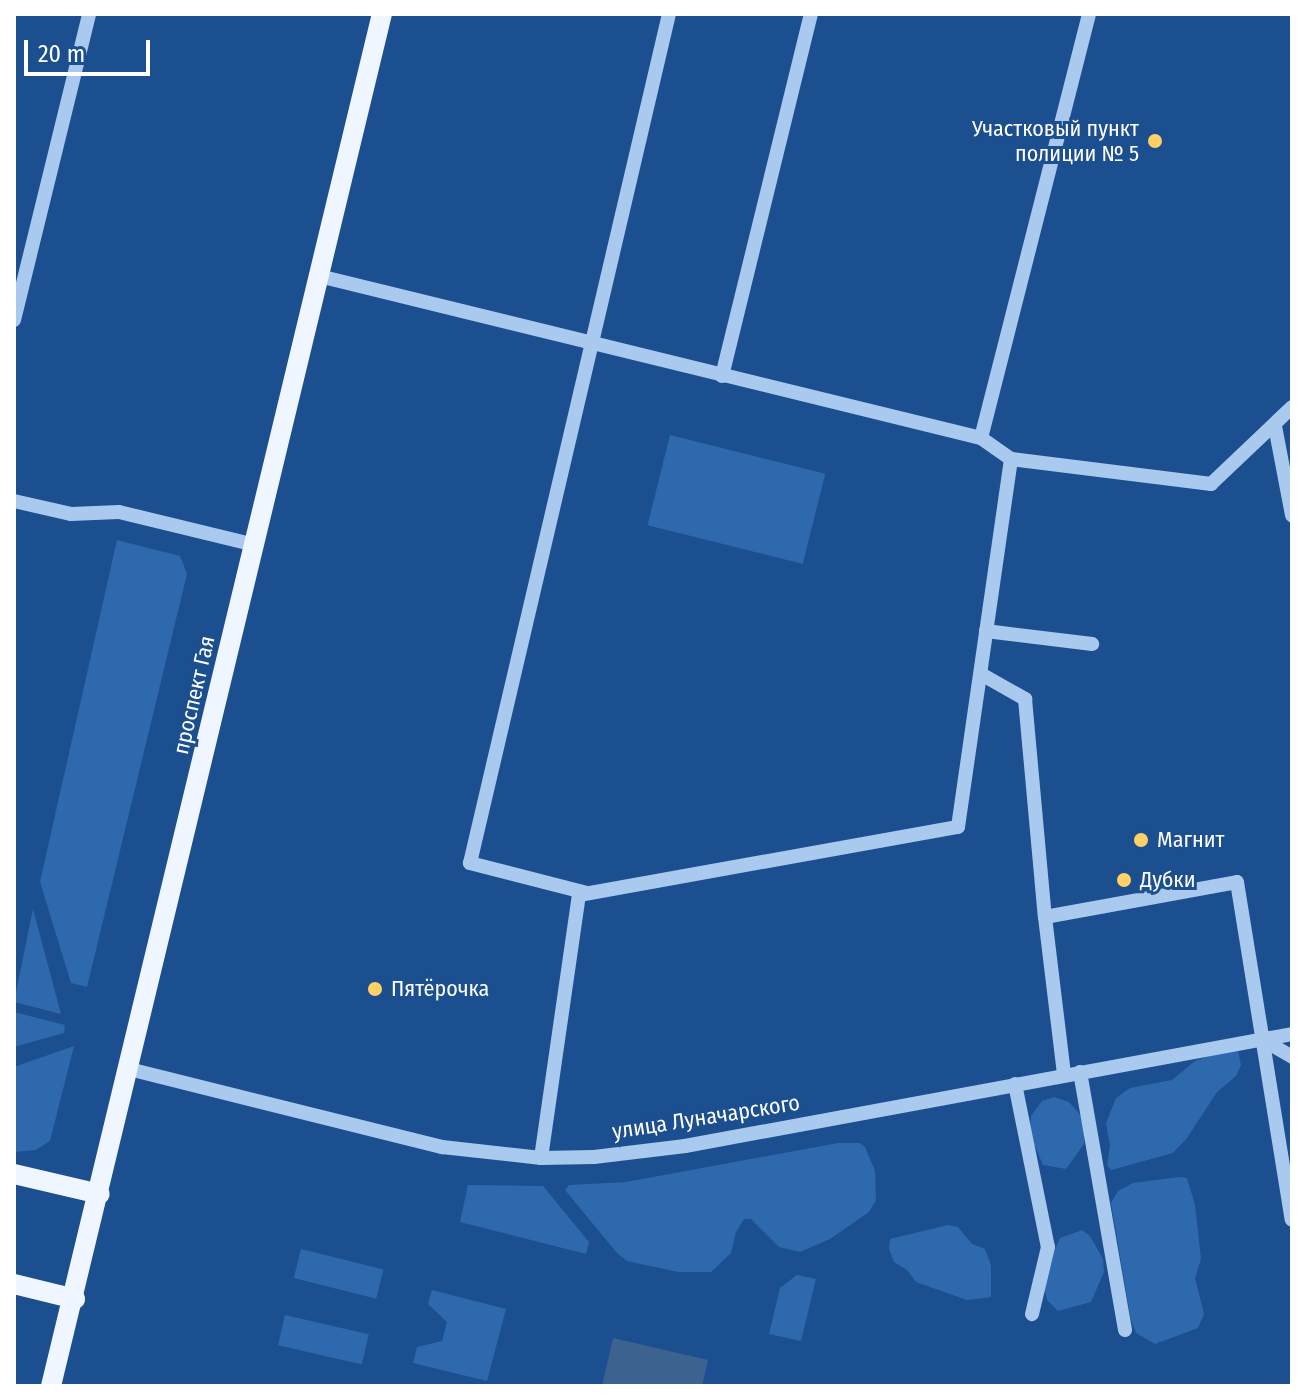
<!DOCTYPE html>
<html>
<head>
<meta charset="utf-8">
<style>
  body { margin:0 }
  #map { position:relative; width:1306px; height:1400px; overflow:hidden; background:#1b4f8f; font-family:"Fira Sans Condensed",sans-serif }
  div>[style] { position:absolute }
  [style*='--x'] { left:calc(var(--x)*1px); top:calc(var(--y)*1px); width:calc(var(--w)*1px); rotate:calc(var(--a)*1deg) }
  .green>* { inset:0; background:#2e69ad; transform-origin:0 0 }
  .water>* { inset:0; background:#3c6290 }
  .minor>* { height:14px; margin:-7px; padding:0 7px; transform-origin:7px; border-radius:7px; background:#a9c9ee }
  .major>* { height:20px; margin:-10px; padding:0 10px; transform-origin:10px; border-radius:10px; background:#f0f6ff }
  .dots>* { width:22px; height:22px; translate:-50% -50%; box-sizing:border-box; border:4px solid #1b4f8f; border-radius:50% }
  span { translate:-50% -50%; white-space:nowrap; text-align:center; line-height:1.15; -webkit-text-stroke:6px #1b4f8f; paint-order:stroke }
  .poi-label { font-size:22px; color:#fff }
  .right { translate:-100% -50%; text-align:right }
  .left { translate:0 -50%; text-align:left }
  .street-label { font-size:22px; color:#fff }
  .frame { position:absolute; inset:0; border:16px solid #fff; pointer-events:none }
  .scale { position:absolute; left:24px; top:40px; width:126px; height:36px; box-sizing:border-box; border:4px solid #fff; border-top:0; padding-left:10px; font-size:24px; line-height:28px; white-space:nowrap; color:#fff; -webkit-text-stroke:6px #1b4f8f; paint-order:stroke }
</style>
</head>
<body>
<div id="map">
  <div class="green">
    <div style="left:670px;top:435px;width:160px;height:93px;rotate:14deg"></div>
    <div style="clip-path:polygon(117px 540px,180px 556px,187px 574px,87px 987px,71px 983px,40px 882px)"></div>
    <div style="clip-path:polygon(33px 909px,61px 1014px,14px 1002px)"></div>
    <div style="clip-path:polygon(14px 1012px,65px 1025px,64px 1033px,14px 1047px)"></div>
    <div style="clip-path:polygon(74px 1046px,50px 1141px,36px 1150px,14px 1152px,14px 1067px)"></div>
    <div style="clip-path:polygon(1238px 1051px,1241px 1065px,1236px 1076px,1217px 1092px,1187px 1138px,1173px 1153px,1111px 1170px,1107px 1165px,1110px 1146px,1106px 1123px,1116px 1098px,1130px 1088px,1172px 1080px,1195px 1061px,1213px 1054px)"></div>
    <div style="clip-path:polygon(1054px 1097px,1069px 1102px,1083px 1118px,1085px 1130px,1084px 1144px,1066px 1169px,1043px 1165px,1030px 1135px,1031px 1116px,1042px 1101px)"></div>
    <div style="clip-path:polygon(838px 1143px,860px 1143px,865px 1147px,875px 1171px,876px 1200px,869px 1212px,830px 1239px,800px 1252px,779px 1247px,751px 1219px,744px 1219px,736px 1232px,731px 1253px,711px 1272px,678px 1272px,627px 1261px,617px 1253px,565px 1190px,569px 1185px,626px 1182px)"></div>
    <div style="clip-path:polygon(1179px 1177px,1187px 1178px,1195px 1205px,1201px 1259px,1195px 1278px,1204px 1314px,1198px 1328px,1155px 1344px,1136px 1333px,1131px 1320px,1111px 1203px,1118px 1191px,1133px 1183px)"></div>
    <div style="clip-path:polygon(468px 1185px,543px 1186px,589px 1242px,586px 1254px,460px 1222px)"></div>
    <div style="clip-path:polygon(948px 1225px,958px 1227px,972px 1244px,985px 1249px,991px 1265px,991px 1297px,967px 1300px,916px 1282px,907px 1270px,894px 1262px,889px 1249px,890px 1239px)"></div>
    <div style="clip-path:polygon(1082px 1230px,1090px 1236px,1103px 1259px,1104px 1272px,1091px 1302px,1058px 1311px,1047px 1300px,1044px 1288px,1052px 1256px,1060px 1238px)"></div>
    <div style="left:301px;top:1249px;width:85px;height:30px;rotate:14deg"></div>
    <div style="clip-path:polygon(797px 1275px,816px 1279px,801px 1341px,769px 1334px,780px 1288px)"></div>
    <div style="clip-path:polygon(432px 1290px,506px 1309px,487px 1381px,413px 1363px,417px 1347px,442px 1341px,447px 1322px,428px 1304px)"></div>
    <div style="left:285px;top:1315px;width:86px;height:31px;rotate:13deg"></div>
  </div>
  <div class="water">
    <div style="clip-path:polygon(613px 1338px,708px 1360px,702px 1386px,602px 1386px)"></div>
  </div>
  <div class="minor">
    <div style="--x:319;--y:276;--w:682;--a:13.75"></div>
    <div style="--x:981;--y:438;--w:37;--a:35"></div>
    <div style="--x:14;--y:320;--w:315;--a:-76.2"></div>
    <div style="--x:722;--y:376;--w:373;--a:-76.2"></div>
    <div style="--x:1275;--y:426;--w:91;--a:79.2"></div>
    <div style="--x:981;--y:438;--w:438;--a:-75.7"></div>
    <div style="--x:14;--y:501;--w:58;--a:12.8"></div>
    <div style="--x:71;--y:514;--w:48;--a:-2.4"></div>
    <div style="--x:119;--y:512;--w:140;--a:13.6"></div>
    <div style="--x:986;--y:631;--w:107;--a:7"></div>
    <div style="--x:981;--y:674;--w:51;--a:29.6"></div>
    <div style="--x:1025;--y:699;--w:219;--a:84.8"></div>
    <div style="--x:1045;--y:917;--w:159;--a:83.1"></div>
    <div style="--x:587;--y:893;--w:121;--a:-165.6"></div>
    <div style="--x:470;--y:863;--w:872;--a:-76.81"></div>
    <div style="--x:1045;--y:917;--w:195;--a:-10.3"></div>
    <div style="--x:1237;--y:882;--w:342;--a:80.8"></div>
    <div style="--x:1263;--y:1040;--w:34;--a:30"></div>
    <div style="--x:129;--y:1069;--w:323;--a:14"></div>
    <div style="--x:442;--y:1147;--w:100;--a:6.3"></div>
    <div style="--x:541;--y:1158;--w:53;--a:-1.1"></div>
    <div style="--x:594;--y:1157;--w:92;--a:-6.9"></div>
    <div style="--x:685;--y:1146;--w:617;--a:-10.45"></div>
    <div style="--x:1080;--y:1072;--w:262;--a:80.1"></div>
    <div style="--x:1015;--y:1084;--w:166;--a:78.6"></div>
    <div style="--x:1048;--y:1247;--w:69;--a:103.4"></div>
    <div style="--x:541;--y:1158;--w:266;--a:-81.8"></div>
    <div style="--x:579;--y:895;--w:385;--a:-10.2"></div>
    <div style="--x:958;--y:827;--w:372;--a:-81.8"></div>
    <div style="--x:1011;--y:459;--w:202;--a:7.1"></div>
    <div style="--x:1211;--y:484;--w:112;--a:-43.5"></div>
  </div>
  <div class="major">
    <div style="--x:14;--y:1174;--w:88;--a:13.1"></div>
    <div style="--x:14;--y:1284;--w:63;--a:13.8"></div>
    <div style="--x:51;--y:1386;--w:1411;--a:-76.44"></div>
  </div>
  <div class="dots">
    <div style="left:1155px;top:141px;background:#ffd166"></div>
    <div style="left:1141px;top:840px;background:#ffd166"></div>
    <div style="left:1124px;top:880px;background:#ffd166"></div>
    <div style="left:375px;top:989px;background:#ffd166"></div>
  </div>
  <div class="poi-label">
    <span class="right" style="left:1139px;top:141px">Участковый пункт<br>полиции № 5</span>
    <span class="left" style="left:1157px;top:840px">Магнит</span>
    <span class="left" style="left:1140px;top:880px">Дубки</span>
    <span class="left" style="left:391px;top:989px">Пятёрочка</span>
  </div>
  <div class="street-label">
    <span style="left:194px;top:695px;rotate:-77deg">проспект Гая</span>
    <span style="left:706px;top:1117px;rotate:-9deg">улица Луначарского</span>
  </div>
  <div class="frame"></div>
  <div class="scale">20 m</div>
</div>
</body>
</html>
